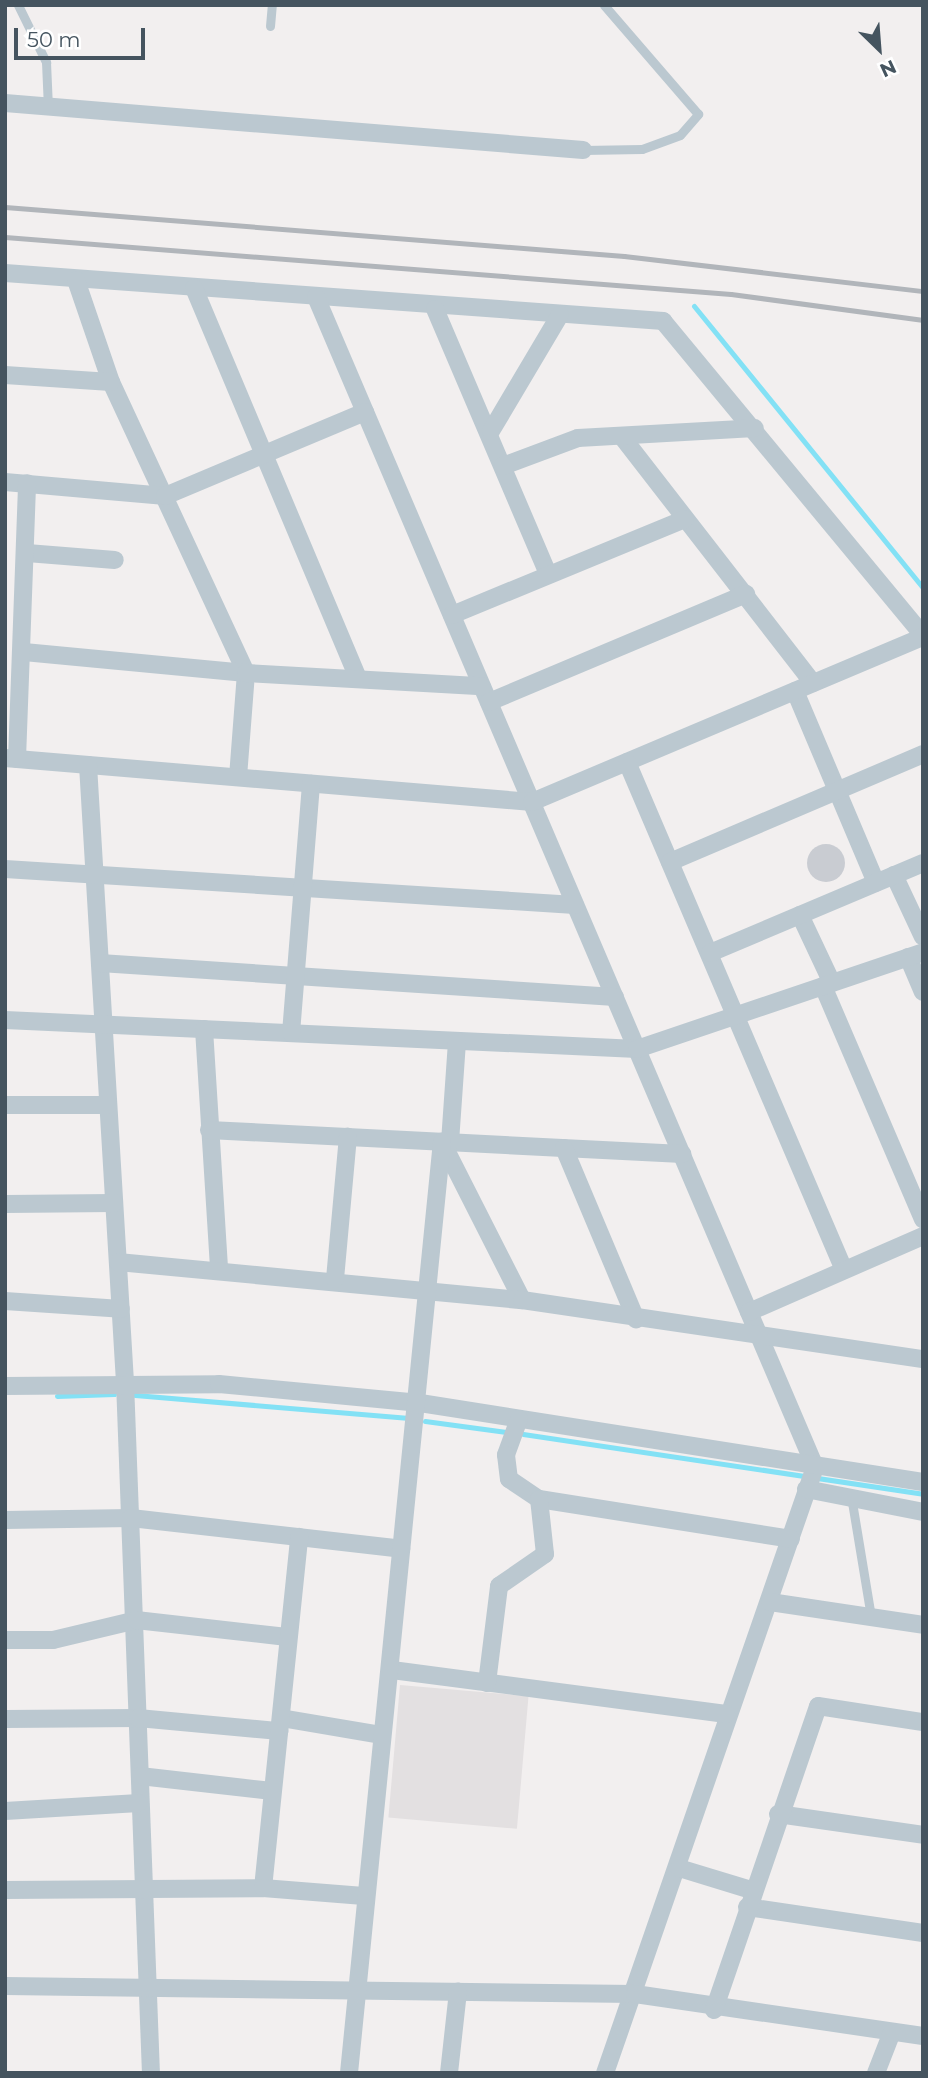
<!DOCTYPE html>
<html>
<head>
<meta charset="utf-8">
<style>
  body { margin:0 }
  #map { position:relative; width:928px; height:2078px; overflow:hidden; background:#f2efef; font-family:Montserrat,sans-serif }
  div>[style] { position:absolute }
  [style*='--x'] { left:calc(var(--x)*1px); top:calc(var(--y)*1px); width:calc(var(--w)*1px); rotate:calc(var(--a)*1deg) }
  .education>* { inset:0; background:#e3e0e1; transform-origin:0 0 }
  .stream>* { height:5px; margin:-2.5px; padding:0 2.5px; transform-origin:2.5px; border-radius:2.5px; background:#83e1f5 }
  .building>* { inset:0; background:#c9ccd2 }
  .round { border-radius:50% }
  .lane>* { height:9px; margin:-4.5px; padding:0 4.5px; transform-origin:4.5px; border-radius:4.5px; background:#bbc8d0 }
  .street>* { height:18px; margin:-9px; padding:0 9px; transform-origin:9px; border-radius:9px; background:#bbc8d0 }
  .rail>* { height:5px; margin:-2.5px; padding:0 2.5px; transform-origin:2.5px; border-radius:2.5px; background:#b1b5ba }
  span { translate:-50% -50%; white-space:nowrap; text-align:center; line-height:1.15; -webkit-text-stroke:5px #fff; paint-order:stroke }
  .frame { position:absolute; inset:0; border:7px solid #45545f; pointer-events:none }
  .north { position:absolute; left:844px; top:14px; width:70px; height:70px; -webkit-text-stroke:5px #fff; paint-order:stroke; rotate:155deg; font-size:19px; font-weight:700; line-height:28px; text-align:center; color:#45545f }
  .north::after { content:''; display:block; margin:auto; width:24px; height:32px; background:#45545f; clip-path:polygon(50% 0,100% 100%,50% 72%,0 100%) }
  .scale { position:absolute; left:14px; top:28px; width:131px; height:32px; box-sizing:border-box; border:4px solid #45545f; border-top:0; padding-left:9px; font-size:21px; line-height:24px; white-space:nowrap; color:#45545f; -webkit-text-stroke:5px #fff; paint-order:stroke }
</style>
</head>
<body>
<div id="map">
  <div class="education">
    <div style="left:400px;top:1685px;width:129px;height:133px;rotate:5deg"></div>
  </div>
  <div class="stream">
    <div style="--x:694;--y:306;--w:363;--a:50.9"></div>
    <div style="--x:135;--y:1395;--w:275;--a:4.8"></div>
    <div style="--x:57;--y:1396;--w:57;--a:-2"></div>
    <div style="--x:425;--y:1421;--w:82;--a:7.7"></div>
    <div style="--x:523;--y:1434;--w:404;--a:8.5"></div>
  </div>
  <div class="building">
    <div class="round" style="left:807px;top:844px;width:38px;height:38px"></div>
  </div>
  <div class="lane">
    <div style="--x:18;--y:5;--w:64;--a:63.8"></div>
    <div style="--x:46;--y:62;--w:46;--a:87.5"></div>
    <div style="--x:270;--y:26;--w:21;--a:-85"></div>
    <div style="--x:583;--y:150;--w:59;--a:-1"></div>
    <div style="--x:642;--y:149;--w:40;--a:-20.2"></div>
    <div style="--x:680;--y:135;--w:28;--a:-49"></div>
    <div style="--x:698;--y:114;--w:144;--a:-130.8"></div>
    <div style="--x:852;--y:1502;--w:117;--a:80.6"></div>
  </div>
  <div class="street">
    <div style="--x:5;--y:103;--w:580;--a:4.65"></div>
    <div style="--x:5;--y:273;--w:660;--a:4.17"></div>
    <div style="--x:663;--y:321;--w:408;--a:50.4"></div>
    <div style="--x:76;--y:280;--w:108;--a:71.1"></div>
    <div style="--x:111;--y:382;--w:321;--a:65.1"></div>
    <div style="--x:246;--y:673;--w:104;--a:94.4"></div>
    <div style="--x:194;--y:288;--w:424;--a:67.2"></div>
    <div style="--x:316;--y:297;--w:1272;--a:66.9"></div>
    <div style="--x:815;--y:1467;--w:641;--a:109.11"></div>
    <div style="--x:435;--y:309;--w:286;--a:66.9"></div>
    <div style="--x:5;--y:375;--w:106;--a:3.8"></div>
    <div style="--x:491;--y:431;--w:135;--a:-59.3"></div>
    <div style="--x:623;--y:438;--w:310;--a:52.2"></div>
    <div style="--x:503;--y:466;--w:80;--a:-20.5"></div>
    <div style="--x:578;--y:438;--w:177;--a:-3.2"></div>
    <div style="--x:5;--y:482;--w:161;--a:5"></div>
    <div style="--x:165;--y:496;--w:217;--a:-22.8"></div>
    <div style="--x:27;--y:553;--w:88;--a:4.5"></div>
    <div style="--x:452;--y:615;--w:252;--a:-22.4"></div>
    <div style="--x:24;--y:652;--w:223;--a:5.4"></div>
    <div style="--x:246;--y:673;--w:236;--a:3.2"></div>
    <div style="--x:795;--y:691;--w:208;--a:67.1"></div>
    <div style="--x:489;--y:702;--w:279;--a:-22.8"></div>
    <div style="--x:5;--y:758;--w:529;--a:4.77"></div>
    <div style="--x:532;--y:802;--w:424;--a:-22.9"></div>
    <div style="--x:17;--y:759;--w:276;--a:-87.9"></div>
    <div style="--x:627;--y:762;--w:552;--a:66.87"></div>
    <div style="--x:88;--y:765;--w:618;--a:86.57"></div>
    <div style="--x:125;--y:1382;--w:691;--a:87.85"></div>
    <div style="--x:670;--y:862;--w:275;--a:-23.1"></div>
    <div style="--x:5;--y:869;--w:571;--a:3.61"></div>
    <div style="--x:894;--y:875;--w:68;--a:64.9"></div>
    <div style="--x:800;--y:915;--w:75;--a:64.8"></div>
    <div style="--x:710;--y:953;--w:231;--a:-22.9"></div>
    <div style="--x:908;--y:957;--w:38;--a:67"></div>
    <div style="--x:100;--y:963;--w:516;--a:3.78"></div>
    <div style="--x:823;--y:986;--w:254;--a:66.8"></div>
    <div style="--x:5;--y:1020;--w:633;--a:2.63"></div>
    <div style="--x:637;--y:1049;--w:302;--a:-18.7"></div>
    <div style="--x:204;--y:1029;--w:238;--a:86.4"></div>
    <div style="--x:291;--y:1033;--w:250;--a:-85.4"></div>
    <div style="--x:5;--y:1105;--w:103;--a:0"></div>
    <div style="--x:209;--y:1130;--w:474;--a:2.9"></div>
    <div style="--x:442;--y:1142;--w:177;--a:63.1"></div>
    <div style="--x:450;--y:1142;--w:101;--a:-86"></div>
    <div style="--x:564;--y:1148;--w:186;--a:67.2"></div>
    <div style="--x:5;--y:1204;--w:109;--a:-0.5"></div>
    <div style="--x:118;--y:1262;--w:406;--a:5.4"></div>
    <div style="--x:522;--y:1300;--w:405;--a:8.4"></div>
    <div style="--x:335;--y:1279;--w:143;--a:-84.8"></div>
    <div style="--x:5;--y:1301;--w:116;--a:3.9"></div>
    <div style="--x:749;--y:1312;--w:190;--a:-23.6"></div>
    <div style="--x:5;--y:1386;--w:214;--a:-0.5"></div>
    <div style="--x:219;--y:1384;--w:202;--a:5.4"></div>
    <div style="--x:420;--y:1403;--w:509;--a:8.93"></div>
    <div style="--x:519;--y:1419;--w:38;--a:110"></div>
    <div style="--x:506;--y:1455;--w:24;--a:83"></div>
    <div style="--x:509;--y:1479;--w:36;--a:34"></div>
    <div style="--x:539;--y:1499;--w:255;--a:9"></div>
    <div style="--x:806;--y:1489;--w:119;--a:11.1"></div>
    <div style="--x:5;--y:1520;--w:126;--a:-0.9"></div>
    <div style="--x:131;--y:1518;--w:272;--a:6.5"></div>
    <div style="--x:770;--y:1602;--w:155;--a:8.5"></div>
    <div style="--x:5;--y:1640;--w:48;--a:0"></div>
    <div style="--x:53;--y:1640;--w:85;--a:-13.5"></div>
    <div style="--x:136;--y:1620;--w:152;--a:6.4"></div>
    <div style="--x:392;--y:1670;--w:337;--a:7.5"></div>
    <div style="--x:487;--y:1683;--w:98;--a:-82.9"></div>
    <div style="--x:499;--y:1586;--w:56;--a:-34.8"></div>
    <div style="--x:545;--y:1554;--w:55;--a:-96.2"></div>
    <div style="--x:281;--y:1718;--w:101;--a:9.6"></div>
    <div style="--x:5;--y:1719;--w:133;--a:-0.4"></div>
    <div style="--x:138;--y:1718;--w:142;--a:5.3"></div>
    <div style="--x:140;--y:1776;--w:133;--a:6.5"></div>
    <div style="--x:5;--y:1811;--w:134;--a:-3.4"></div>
    <div style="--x:778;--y:1814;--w:147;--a:8.2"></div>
    <div style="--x:679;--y:1868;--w:75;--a:17"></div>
    <div style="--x:263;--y:1888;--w:353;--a:-84.1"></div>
    <div style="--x:5;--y:1890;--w:258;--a:-0.4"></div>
    <div style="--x:263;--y:1888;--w:101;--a:4.5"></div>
    <div style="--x:747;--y:1907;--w:178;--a:8.4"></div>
    <div style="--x:5;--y:1986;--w:630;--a:0.73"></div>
    <div style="--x:635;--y:1994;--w:291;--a:8.3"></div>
    <div style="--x:714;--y:2010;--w:321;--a:-71.1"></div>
    <div style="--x:818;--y:1706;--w:106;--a:8.7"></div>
    <div style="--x:349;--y:2073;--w:936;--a:-84.3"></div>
    <div style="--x:449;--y:2073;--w:82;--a:-83.7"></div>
    <div style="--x:876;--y:2073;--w:44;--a:-68.7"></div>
  </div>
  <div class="rail">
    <div style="--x:5;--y:207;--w:621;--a:4.53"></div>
    <div style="--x:624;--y:256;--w:301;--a:6.7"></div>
    <div style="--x:5;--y:237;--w:728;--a:4.49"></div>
    <div style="--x:731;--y:294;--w:194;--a:7.7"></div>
  </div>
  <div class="frame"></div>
  <div class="north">N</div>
  <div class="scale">50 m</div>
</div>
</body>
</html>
